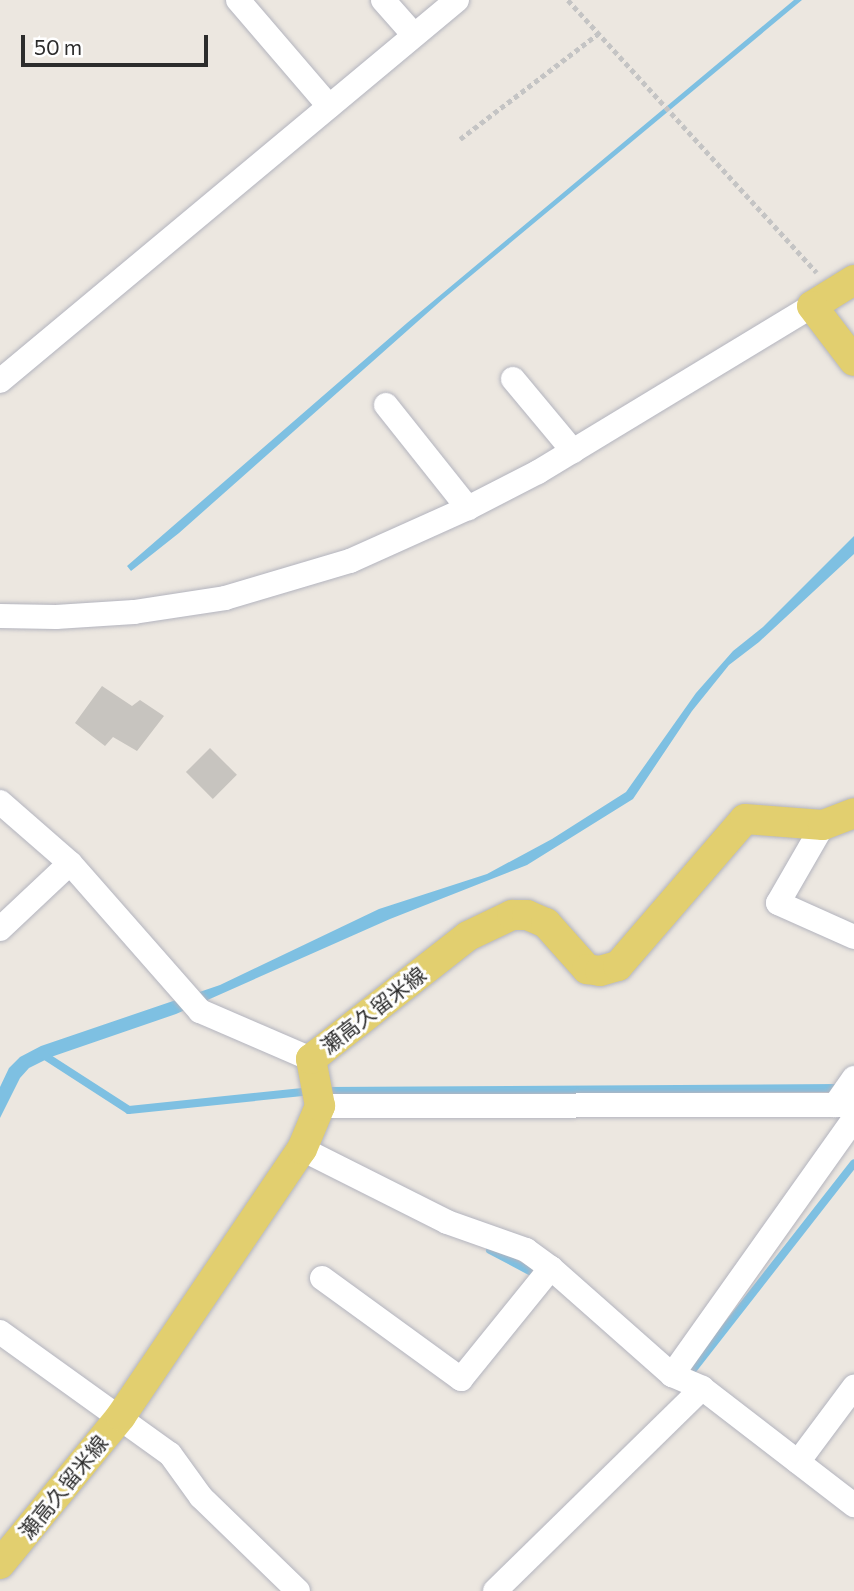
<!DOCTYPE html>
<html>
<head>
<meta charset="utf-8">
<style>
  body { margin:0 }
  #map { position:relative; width:854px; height:1591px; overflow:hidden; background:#ece7e0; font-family:Commissioner,"Noto Sans JP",sans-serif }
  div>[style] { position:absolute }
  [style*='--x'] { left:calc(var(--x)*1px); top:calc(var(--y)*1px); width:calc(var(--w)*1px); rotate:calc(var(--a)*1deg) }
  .water>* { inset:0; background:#7ec0e2 }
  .stream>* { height:8px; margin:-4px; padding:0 4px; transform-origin:4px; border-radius:4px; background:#7ec0e2 }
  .building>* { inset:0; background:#c7c4bf; transform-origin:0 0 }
  .path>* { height:4.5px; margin-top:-2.25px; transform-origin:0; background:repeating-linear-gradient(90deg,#c4c4c4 0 5px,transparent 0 8.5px) }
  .roads { filter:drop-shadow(0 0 2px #b3b4be) drop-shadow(0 0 2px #b3b4be) }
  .minor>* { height:24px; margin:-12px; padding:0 12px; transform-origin:12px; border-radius:12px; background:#fff }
  .major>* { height:30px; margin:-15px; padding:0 15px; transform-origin:15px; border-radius:15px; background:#e2cf6f }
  span { translate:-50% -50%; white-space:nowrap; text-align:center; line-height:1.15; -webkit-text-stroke:6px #fff; paint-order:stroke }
  .street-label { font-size:21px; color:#2c2c2c }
  .scale { position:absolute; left:21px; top:35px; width:187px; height:32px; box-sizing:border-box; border:4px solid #2c2c2c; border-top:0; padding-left:9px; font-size:21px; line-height:24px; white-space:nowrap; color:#2c2c2c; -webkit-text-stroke:5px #fff; paint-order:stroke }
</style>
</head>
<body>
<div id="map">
  <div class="water">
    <div style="clip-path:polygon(794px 0,802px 0,443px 299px,179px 533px,131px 571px,127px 566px,407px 323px)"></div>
    <div style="clip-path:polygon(854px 536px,854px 554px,759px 642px,729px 665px,692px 711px,633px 799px,527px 865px,390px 919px,176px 1014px,51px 1057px,29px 1068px,20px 1078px,0 1118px,0 1087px,9px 1068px,20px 1057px,41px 1046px,220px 985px,379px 909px,487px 874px,552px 839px,626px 792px,696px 693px,733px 651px,763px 627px)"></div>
  </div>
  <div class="stream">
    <div style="--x:42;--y:1054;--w:103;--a:32.8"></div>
    <div style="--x:129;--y:1110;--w:184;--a:-5.9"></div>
    <div style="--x:325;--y:1091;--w:515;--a:-0.33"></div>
    <div style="--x:490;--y:1250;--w:58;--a:27.9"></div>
    <div style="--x:687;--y:1377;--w:271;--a:-52"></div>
  </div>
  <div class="building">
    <div style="clip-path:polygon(102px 686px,132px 706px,140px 700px,164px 716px,137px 751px,113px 737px,105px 746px,75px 723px)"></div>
    <div style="left:210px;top:748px;width:38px;height:34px;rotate:45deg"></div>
  </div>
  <div class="path">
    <div style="--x:568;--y:0;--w:369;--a:47.6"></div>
    <div style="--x:460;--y:139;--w:173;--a:-37.3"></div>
  </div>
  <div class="roads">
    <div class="minor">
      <div style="--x:238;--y:0;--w:140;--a:49.4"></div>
      <div style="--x:383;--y:0;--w:47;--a:48.5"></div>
      <div style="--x:513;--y:379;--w:94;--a:50.2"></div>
      <div style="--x:0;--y:381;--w:595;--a:-39.82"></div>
      <div style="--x:386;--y:405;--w:132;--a:51.5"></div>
      <div style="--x:0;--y:616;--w:56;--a:1"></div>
      <div style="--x:56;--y:617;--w:78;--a:-3.7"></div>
      <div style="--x:134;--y:612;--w:92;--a:-8.7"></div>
      <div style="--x:225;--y:598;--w:130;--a:-16.5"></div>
      <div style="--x:350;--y:561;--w:129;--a:-24.2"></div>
      <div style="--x:468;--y:508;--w:79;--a:-27.2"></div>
      <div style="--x:538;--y:472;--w:320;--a:-31.2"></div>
      <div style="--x:0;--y:802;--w:93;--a:41.1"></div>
      <div style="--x:70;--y:863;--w:197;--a:48.7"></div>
      <div style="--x:200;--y:1011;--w:121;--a:23.4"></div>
      <div style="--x:823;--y:825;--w:90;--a:120"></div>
      <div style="--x:778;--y:903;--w:83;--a:24.1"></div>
      <div style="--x:0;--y:929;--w:96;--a:-43.3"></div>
      <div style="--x:835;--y:1105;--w:33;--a:-55"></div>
      <div style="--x:320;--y:1106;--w:534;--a:-0.11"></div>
      <div style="--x:302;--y:1149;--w:162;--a:26.7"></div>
      <div style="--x:447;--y:1222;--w:84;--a:19.5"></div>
      <div style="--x:526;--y:1250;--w:31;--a:36"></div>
      <div style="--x:551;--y:1268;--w:162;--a:41.5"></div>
      <div style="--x:672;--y:1375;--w:33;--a:23"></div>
      <div style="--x:702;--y:1388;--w:192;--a:37.6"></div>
      <div style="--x:322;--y:1278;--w:172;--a:36"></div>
      <div style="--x:461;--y:1379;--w:143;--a:-51"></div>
      <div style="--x:0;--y:1332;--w:209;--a:35.7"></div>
      <div style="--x:170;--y:1454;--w:53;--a:54.2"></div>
      <div style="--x:201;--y:1497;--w:135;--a:44.1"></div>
      <div style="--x:672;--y:1375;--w:314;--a:-54.6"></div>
      <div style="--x:798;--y:1462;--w:94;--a:-53.3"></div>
      <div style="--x:495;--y:1591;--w:290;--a:-44.4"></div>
    </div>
    <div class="major">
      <div style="--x:854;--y:280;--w:49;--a:148.2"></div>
      <div style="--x:812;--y:306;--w:69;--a:52.6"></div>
      <div style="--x:0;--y:1564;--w:191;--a:-50.7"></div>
      <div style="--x:121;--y:1416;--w:323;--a:-55.9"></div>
      <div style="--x:302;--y:1149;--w:47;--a:-67.3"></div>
      <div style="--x:320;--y:1106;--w:48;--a:-100.8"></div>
      <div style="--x:311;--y:1059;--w:199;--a:-38.1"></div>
      <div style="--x:468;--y:936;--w:49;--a:-25.5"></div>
      <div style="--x:512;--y:915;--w:15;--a:0"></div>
      <div style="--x:527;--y:915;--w:21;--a:23"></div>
      <div style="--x:546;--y:923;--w:62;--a:48.3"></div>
      <div style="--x:587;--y:969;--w:13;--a:9"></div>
      <div style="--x:600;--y:971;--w:19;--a:-16"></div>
      <div style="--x:618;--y:966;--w:194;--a:-49.2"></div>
      <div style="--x:745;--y:819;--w:78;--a:4.4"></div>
      <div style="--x:823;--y:825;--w:33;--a:-21"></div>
    </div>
  </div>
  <div class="street-label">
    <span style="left:373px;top:1010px;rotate:-38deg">瀬高久留米線</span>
    <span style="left:63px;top:1487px;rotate:-51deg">瀬高久留米線</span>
  </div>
  <div class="scale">50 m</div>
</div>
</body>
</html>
